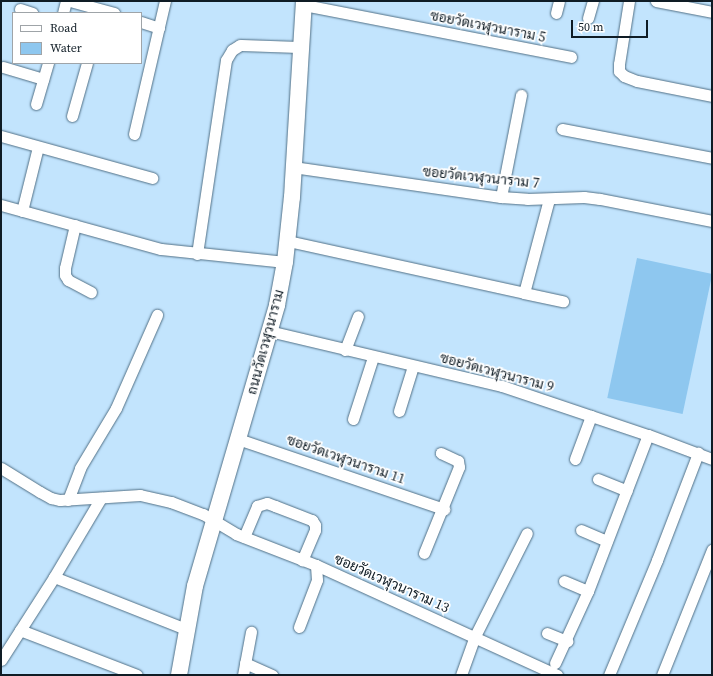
<!DOCTYPE html>
<html>
<head>
<meta charset="utf-8">
<style>
  body { margin:0 }
  #map { position:relative; width:713px; height:676px; overflow:hidden; background:#c2e4fd; font-family:"Source Serif 4",Sarabun,serif }
  div>[style] { position:absolute }
  [style*='--x'] { left:calc(var(--x)*1px); top:calc(var(--y)*1px); width:calc(var(--w)*1px); rotate:calc(var(--a)*1deg) }
  .water>* { inset:0; background:#8ec7ef; transform-origin:0 0 }
  .roads { filter:drop-shadow(0 0 1px #517086) drop-shadow(0 0 1px #517086) }
  .street>* { height:11px; margin:-5.5px; padding:0 5.5px; transform-origin:5.5px; border-radius:5.5px; background:#fff }
  .secondary>* { height:16px; margin:-8px; padding:0 8px; transform-origin:8px; border-radius:8px; background:#fff }
  span { translate:-50% -50%; white-space:nowrap; text-align:center; line-height:1.15; -webkit-text-stroke:3.5px #fff; paint-order:stroke }
  .street-label { font-size:14px; color:#0f1c25 }
  .frame { position:absolute; inset:0; border:2px solid #0f1c25; pointer-events:none }
  .legend { position:absolute; left:12px; top:12px; width:130px; height:52px; box-sizing:border-box; background:#fff; border:1px solid #9fa4a8; margin:0; padding:5px 7px; list-style:none; font-size:12px; color:#0f1c25 }
  .legend li { display:flex; align-items:center; gap:8px; height:20px }
  .legend b { width:20px; border:1px solid #9fa4a8 }
  .scale { position:absolute; left:571px; top:20px; width:77px; height:18px; box-sizing:border-box; border:2px solid #0f1c25; border-top:0; padding-left:5px; font-size:12px; line-height:14px; white-space:nowrap; color:#0f1c25; -webkit-text-stroke:3px #fff; paint-order:stroke }
</style>
</head>
<body>
<div id="map">
  <div class="water">
    <div style="left:637px;top:258px;width:77px;height:143px;rotate:12deg"></div>
  </div>
  <div class="roads">
    <div class="street">
      <div style="--x:70;--y:1;--w:46;--a:15.3"></div>
      <div style="--x:629;--y:1;--w:64;--a:99"></div>
      <div style="--x:619;--y:64;--w:7;--a:90"></div>
      <div style="--x:619;--y:71;--w:7;--a:45"></div>
      <div style="--x:624;--y:76;--w:14;--a:21"></div>
      <div style="--x:637;--y:81;--w:76;--a:11.3"></div>
      <div style="--x:656;--y:1;--w:57;--a:11.1"></div>
      <div style="--x:304;--y:5;--w:272;--a:11"></div>
      <div style="--x:20;--y:9;--w:13;--a:18"></div>
      <div style="--x:63;--y:13;--w:12;--a:-76"></div>
      <div style="--x:556;--y:13;--w:12;--a:-76"></div>
      <div style="--x:588;--y:18;--w:18;--a:-74"></div>
      <div style="--x:141;--y:22;--w:19;--a:18"></div>
      <div style="--x:3;--y:67;--w:42;--a:16.7"></div>
      <div style="--x:36;--y:104;--w:43;--a:-73.7"></div>
      <div style="--x:72;--y:116;--w:55;--a:-74.2"></div>
      <div style="--x:562;--y:129;--w:153;--a:10.9"></div>
      <div style="--x:134;--y:134;--w:137;--a:-76.9"></div>
      <div style="--x:1;--y:136;--w:157;--a:15.5"></div>
      <div style="--x:293;--y:167;--w:210;--a:8.2"></div>
      <div style="--x:501;--y:197;--w:26;--a:4"></div>
      <div style="--x:527;--y:199;--w:57;--a:-2"></div>
      <div style="--x:584;--y:197;--w:16;--a:7"></div>
      <div style="--x:600;--y:199;--w:114;--a:11.1"></div>
      <div style="--x:501;--y:197;--w:104;--a:-78.9"></div>
      <div style="--x:1;--y:205;--w:166;--a:15.4"></div>
      <div style="--x:161;--y:249;--w:125;--a:6"></div>
      <div style="--x:22;--y:211;--w:66;--a:-76"></div>
      <div style="--x:75;--y:225;--w:44;--a:103.1"></div>
      <div style="--x:65;--y:268;--w:7;--a:90"></div>
      <div style="--x:65;--y:275;--w:6;--a:59"></div>
      <div style="--x:68;--y:280;--w:26;--a:28"></div>
      <div style="--x:288;--y:241;--w:242;--a:12.4"></div>
      <div style="--x:524;--y:293;--w:97;--a:-75.1"></div>
      <div style="--x:197;--y:254;--w:196;--a:-81.5"></div>
      <div style="--x:226;--y:60;--w:12;--a:-59"></div>
      <div style="--x:232;--y:50;--w:9;--a:-32"></div>
      <div style="--x:240;--y:45;--w:60;--a:1.9"></div>
      <div style="--x:524;--y:293;--w:40;--a:12"></div>
      <div style="--x:269;--y:331;--w:239;--a:13.3"></div>
      <div style="--x:502;--y:386;--w:154;--a:18.6"></div>
      <div style="--x:648;--y:435;--w:68;--a:20.6"></div>
      <div style="--x:345;--y:350;--w:36;--a:-69"></div>
      <div style="--x:399;--y:411;--w:47;--a:-72.7"></div>
      <div style="--x:353;--y:419;--w:65;--a:-72.1"></div>
      <div style="--x:238;--y:439;--w:218;--a:18.8"></div>
      <div style="--x:575;--y:459;--w:46;--a:-69.6"></div>
      <div style="--x:1;--y:468;--w:46;--a:31.6"></div>
      <div style="--x:40;--y:492;--w:13;--a:29"></div>
      <div style="--x:51;--y:498;--w:9;--a:13"></div>
      <div style="--x:60;--y:500;--w:80;--a:-3.6"></div>
      <div style="--x:140;--y:495;--w:32;--a:13"></div>
      <div style="--x:171;--y:502;--w:34;--a:21"></div>
      <div style="--x:203;--y:514;--w:39;--a:31"></div>
      <div style="--x:236;--y:534;--w:86;--a:21.2"></div>
      <div style="--x:316;--y:565;--w:265;--a:24.5"></div>
      <div style="--x:598;--y:479;--w:31;--a:22"></div>
      <div style="--x:68;--y:500;--w:34;--a:-69"></div>
      <div style="--x:80;--y:468;--w:70;--a:-59"></div>
      <div style="--x:116;--y:408;--w:102;--a:-66.2"></div>
      <div style="--x:581;--y:530;--w:28;--a:23"></div>
      <div style="--x:244;--y:537;--w:34;--a:-67"></div>
      <div style="--x:257;--y:506;--w:10;--a:-17"></div>
      <div style="--x:267;--y:503;--w:9;--a:21"></div>
      <div style="--x:275;--y:506;--w:40;--a:21"></div>
      <div style="--x:312;--y:520;--w:6;--a:59"></div>
      <div style="--x:315;--y:525;--w:5;--a:90"></div>
      <div style="--x:315;--y:530;--w:33;--a:113"></div>
      <div style="--x:424;--y:553;--w:93;--a:-67.9"></div>
      <div style="--x:459;--y:467;--w:6;--a:-99"></div>
      <div style="--x:458;--y:461;--w:19;--a:-155"></div>
      <div style="--x:54;--y:577;--w:142;--a:21.5"></div>
      <div style="--x:564;--y:581;--w:26;--a:23"></div>
      <div style="--x:299;--y:627;--w:50;--a:-69"></div>
      <div style="--x:317;--y:580;--w:15;--a:-94"></div>
      <div style="--x:20;--y:630;--w:125;--a:21"></div>
      <div style="--x:547;--y:633;--w:22;--a:22"></div>
      <div style="--x:1;--y:660;--w:98;--a:-57.4"></div>
      <div style="--x:54;--y:577;--w:92;--a:-59.3"></div>
      <div style="--x:245;--y:663;--w:30;--a:24"></div>
      <div style="--x:555;--y:663;--w:79;--a:-65.4"></div>
      <div style="--x:588;--y:591;--w:167;--a:-69"></div>
      <div style="--x:243;--y:675;--w:44;--a:-79.5"></div>
      <div style="--x:461;--y:675;--w:41;--a:-70.3"></div>
      <div style="--x:475;--y:636;--w:115;--a:-63.2"></div>
      <div style="--x:609;--y:675;--w:125;--a:-67.3"></div>
      <div style="--x:657;--y:560;--w:115;--a:-69"></div>
      <div style="--x:662;--y:675;--w:135;--a:-68.2"></div>
    </div>
    <div class="secondary">
      <div style="--x:179;--y:675;--w:90;--a:-79.8"></div>
      <div style="--x:195;--y:586;--w:293;--a:-73.7"></div>
      <div style="--x:277;--y:305;--w:44;--a:-79.5"></div>
      <div style="--x:285;--y:262;--w:65;--a:-83.9"></div>
      <div style="--x:292;--y:197;--w:196;--a:-86.5"></div>
    </div>
  </div>
  <div class="street-label">
    <span style="left:488px;top:26px;rotate:11deg">ซอยวัดเวฬุวนาราม 5</span>
    <span style="left:481px;top:177px;rotate:6deg">ซอยวัดเวฬุวนาราม 7</span>
    <span style="left:265px;top:342px;rotate:-75deg">ถนนวัดเวฬุวนาราม</span>
    <span style="left:497px;top:372px;rotate:15deg">ซอยวัดเวฬุวนาราม 9</span>
    <span style="left:346px;top:459px;rotate:19deg">ซอยวัดเวฬุวนาราม 11</span>
    <span style="left:392px;top:583px;rotate:24deg">ซอยวัดเวฬุวนาราม 13</span>
  </div>
  <div class="frame"></div>
  <ul class="legend">
  <li><b style="height:5px;background:#fff"></b>Road</li>
  <li><b style="height:11px;background:#8ec7ef"></b>Water</li>
  </ul>
  <div class="scale">50 m</div>
</div>
</body>
</html>
